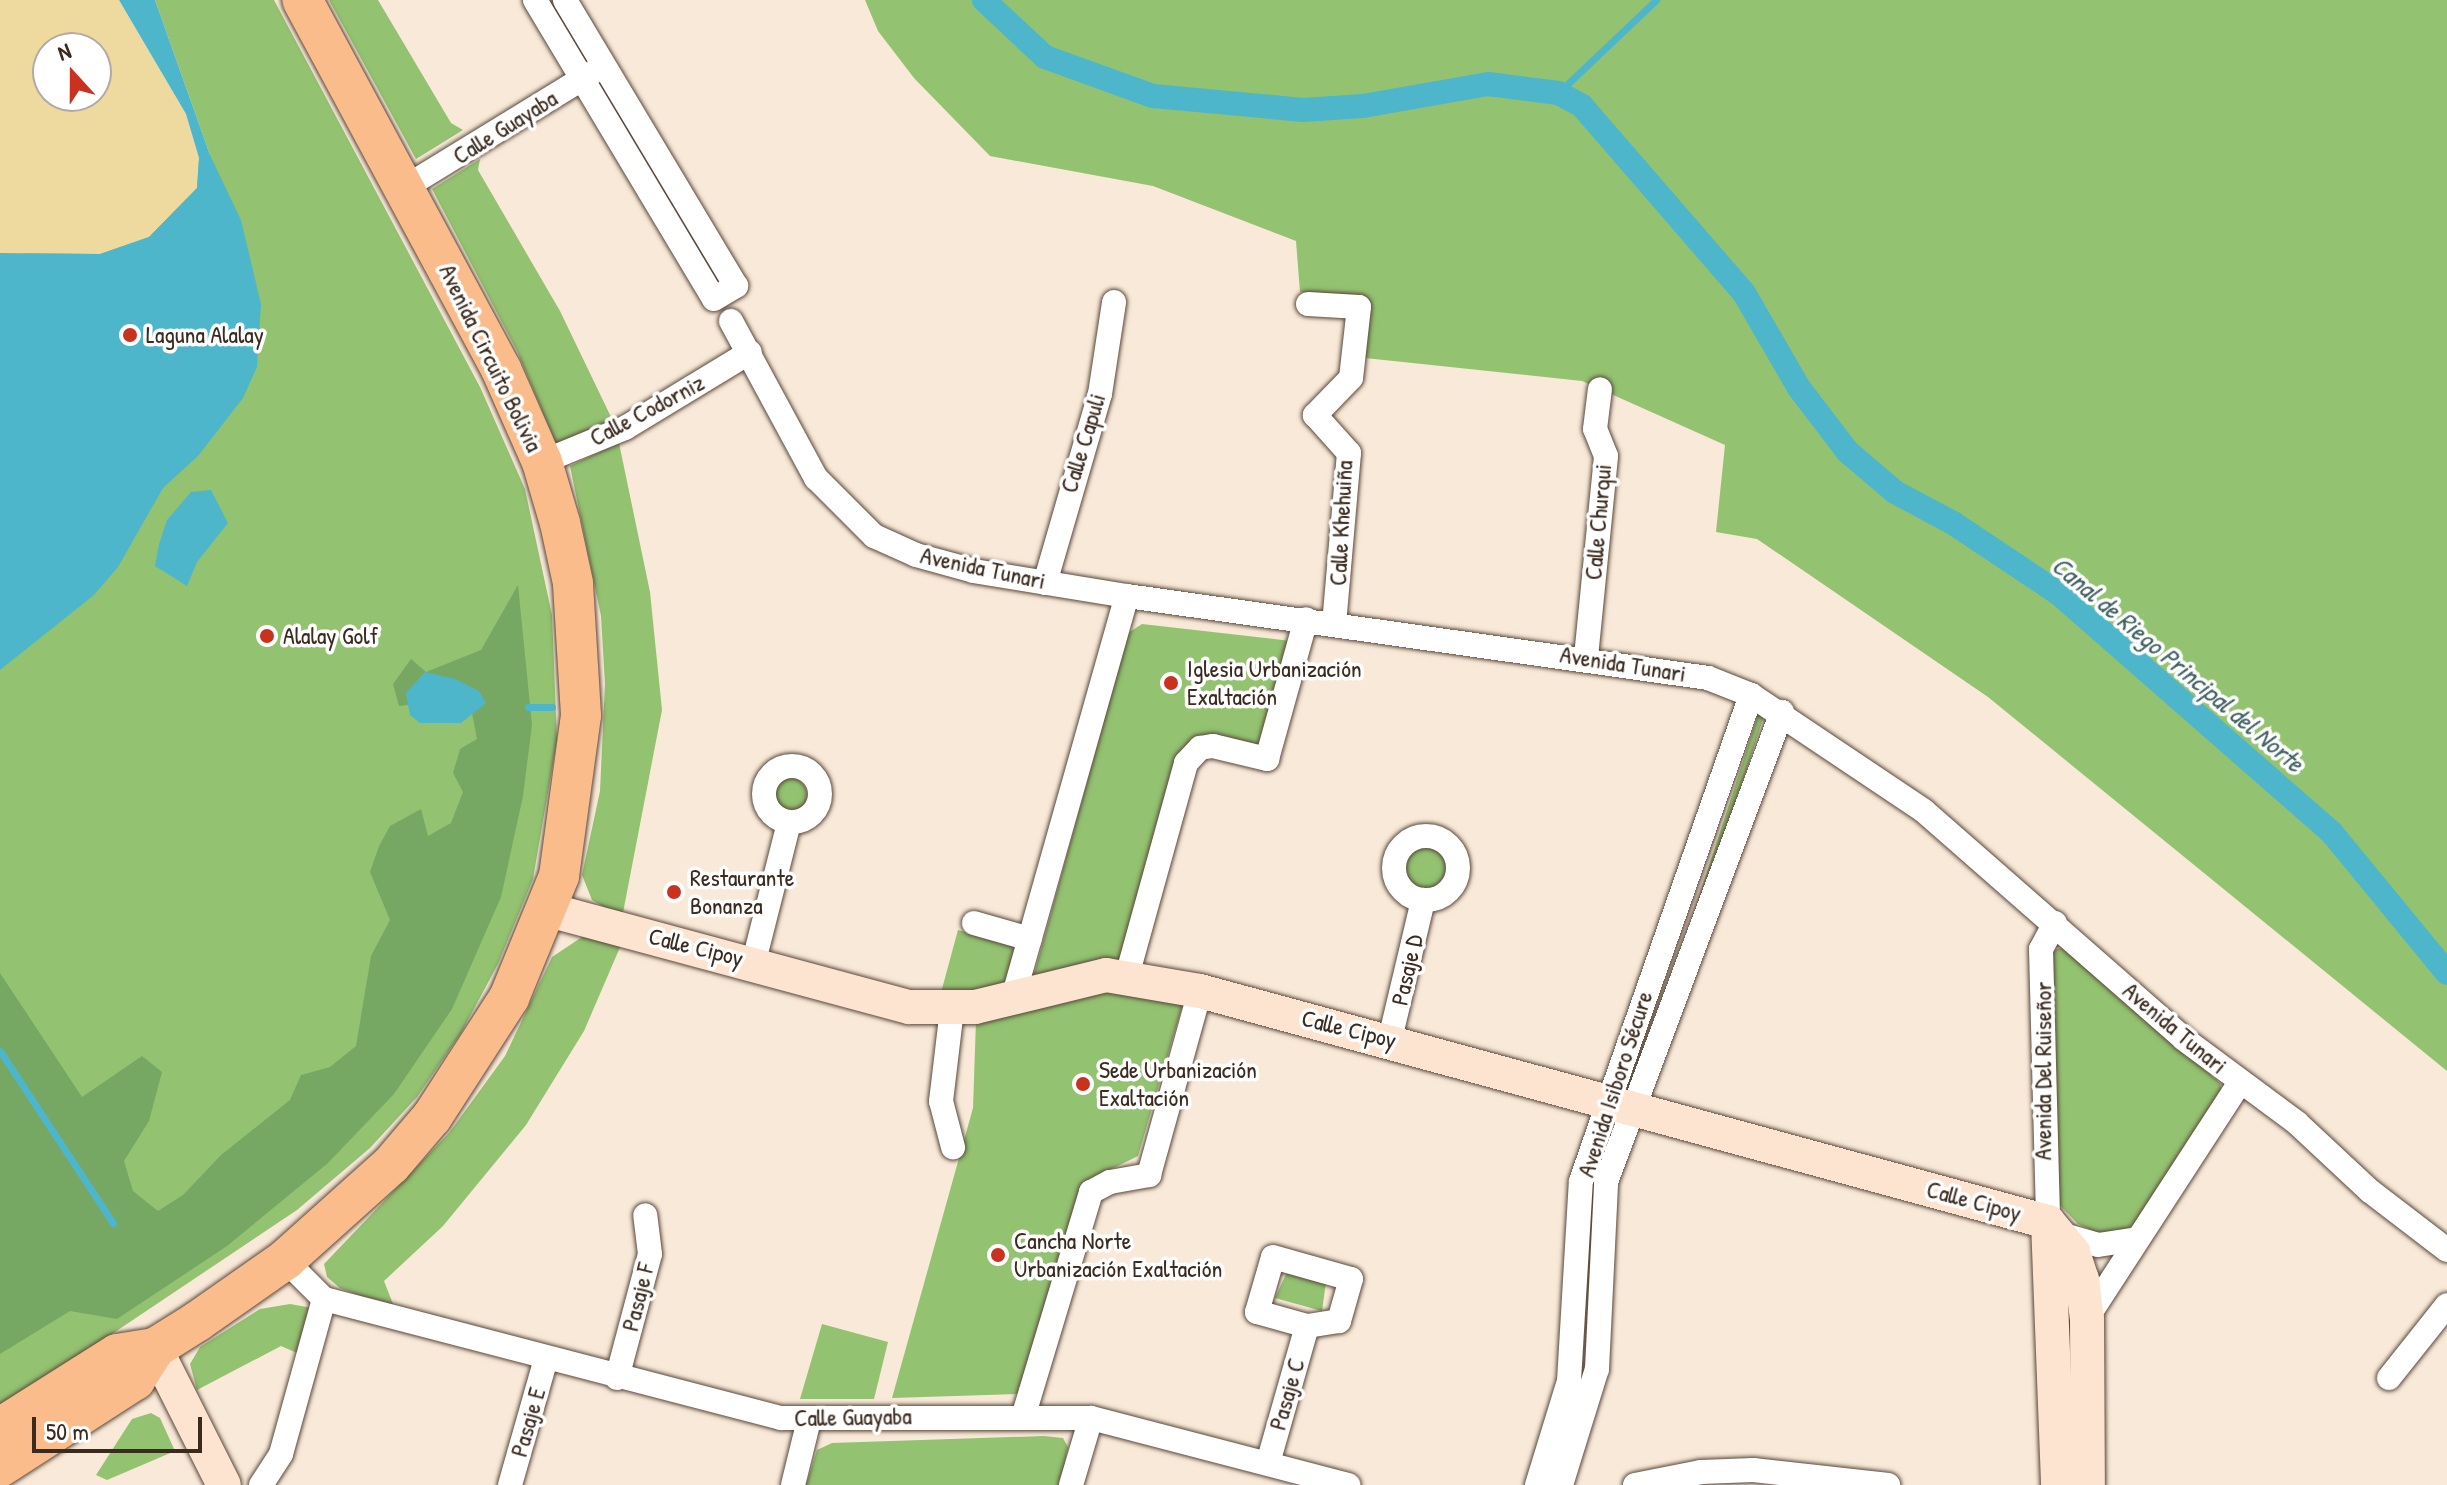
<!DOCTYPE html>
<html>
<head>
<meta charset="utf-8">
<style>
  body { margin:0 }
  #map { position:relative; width:2447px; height:1485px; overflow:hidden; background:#f9e9d8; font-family:"Patrick Hand",sans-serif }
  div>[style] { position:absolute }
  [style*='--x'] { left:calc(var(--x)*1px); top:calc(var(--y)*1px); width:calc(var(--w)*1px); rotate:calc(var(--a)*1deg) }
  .green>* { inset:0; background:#93c271; transform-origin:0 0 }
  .round { border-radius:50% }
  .forest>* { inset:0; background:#76a863 }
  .sand>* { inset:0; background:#eeda9e }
  .water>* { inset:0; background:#4db6cb }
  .stream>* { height:7px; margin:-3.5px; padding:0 3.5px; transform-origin:3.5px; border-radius:3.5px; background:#4db6cb }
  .canal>* { height:24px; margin:-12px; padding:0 12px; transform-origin:12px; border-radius:12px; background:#4db6cb }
  .roads { filter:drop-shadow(0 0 2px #58473a) drop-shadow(0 0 2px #58473a) }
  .street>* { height:24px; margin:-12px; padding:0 12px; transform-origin:12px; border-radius:12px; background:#fff }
  .street>.ring { margin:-12px; padding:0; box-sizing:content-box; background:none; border:24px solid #fff; border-radius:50% }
  .secondary>* { height:34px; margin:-17px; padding:0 17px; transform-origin:17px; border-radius:17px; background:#fde4d0 }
  .primary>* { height:40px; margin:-20px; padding:0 20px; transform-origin:20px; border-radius:20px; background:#f9bc8a }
  .dots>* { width:22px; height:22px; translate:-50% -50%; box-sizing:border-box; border:4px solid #fff; border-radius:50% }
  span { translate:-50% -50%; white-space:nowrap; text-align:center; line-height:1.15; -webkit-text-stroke:7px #fff; paint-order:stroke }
  .street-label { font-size:24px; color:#3b2a1e }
  .poi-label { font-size:24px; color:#3b2a1e }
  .left { translate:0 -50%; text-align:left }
  .water-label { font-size:26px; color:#426263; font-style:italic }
  .north { position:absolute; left:32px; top:32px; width:80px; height:80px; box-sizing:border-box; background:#fff; border:2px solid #b1aaa5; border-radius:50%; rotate:339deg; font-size:22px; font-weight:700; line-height:32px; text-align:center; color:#3b2a1e }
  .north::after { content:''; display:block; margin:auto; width:28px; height:36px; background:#c8321e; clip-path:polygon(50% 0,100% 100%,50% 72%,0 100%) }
  .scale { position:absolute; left:32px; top:1417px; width:170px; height:36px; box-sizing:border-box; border:4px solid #3b2a1e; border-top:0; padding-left:10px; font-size:24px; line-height:28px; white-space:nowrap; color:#3b2a1e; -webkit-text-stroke:6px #fff; paint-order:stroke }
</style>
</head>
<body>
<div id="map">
  <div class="green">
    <div style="clip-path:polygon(155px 0,274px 0,480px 387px,525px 489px,552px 615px,557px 740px,533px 879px,498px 964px,461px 1033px,417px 1097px,370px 1148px,297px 1210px,0 1409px,0 253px,18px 257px,210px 155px)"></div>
    <div style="clip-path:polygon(329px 0,378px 0,451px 123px,463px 130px,416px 159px)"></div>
    <div style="clip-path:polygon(865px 0,2447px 0,2447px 1071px,1988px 697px,1757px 539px,1716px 532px,1725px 445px,1582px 381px,1365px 358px,1371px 302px,1300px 292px,1296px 241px,1153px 186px,990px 156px,914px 78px,878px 31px)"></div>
    <div style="clip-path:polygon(480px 159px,478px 170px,560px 311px,612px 419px,557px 446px,517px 351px,432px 189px)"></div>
    <div style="clip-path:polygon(619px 443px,650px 592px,662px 710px,622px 918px,592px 900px,582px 875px,600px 791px,605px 684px,601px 616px,570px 466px)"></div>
    <div style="clip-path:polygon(1142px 624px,1291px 641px,1260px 748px,1207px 738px,1118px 967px,1034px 975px,1128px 633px)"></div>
    <div style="left:1759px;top:712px;width:6px;height:405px;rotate:18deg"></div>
    <div class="round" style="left:773px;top:778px;width:34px;height:34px"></div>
    <div class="round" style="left:1405px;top:847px;width:42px;height:42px"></div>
    <div style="clip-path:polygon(958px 930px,1012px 945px,1016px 950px,1007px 984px,939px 1000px)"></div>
    <div style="clip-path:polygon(585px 935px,621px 945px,584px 1031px,526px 1125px,443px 1226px,384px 1281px,395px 1309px,340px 1288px,327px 1277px,324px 1264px,449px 1133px,505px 1056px,552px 957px)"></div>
    <div style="clip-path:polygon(2066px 947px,2220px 1083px,2222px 1092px,2139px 1221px,2124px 1231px,2098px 1233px,2078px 1224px,2052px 1197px,2053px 950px)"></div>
    <div style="clip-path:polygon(1098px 990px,1184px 1000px,1138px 1156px,1087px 1181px,1021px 1394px,892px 1398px,973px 1108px,976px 1020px)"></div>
    <div style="clip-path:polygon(1287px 1272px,1326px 1282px,1322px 1311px,1275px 1298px)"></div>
    <div style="clip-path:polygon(290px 1304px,312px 1308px,297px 1353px,281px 1346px,197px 1390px,190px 1364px,200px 1347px,260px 1309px)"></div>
    <div style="clip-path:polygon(822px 1324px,888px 1342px,874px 1399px,800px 1399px)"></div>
    <div style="clip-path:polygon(151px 1413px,160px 1418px,175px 1451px,107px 1480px,96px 1475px,132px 1419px)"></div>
    <div style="clip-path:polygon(1044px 1436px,1063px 1438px,1068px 1447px,1060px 1485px,806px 1485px,817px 1450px,832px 1443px)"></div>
  </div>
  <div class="forest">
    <div style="clip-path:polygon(518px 585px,532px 725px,523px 796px,501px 897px,452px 1009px,394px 1094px,328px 1163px,227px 1246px,117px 1319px,70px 1311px,0 1354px,0 973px,82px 1097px,142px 1056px,162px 1072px,149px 1121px,124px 1161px,133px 1191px,158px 1211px,183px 1195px,221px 1155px,290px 1100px,301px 1075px,330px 1067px,356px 1046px,371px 956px,390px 920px,370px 872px,379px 846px,390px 826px,421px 809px,428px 836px,451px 823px,463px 792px,453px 773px,460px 749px,477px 739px,471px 708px,435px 702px,399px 706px,393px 684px,411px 659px,426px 672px,481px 650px)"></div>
  </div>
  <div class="sand">
    <div style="clip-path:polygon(evenodd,0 0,119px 0,186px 114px,199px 158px,197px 188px,149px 237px,100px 254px,0 253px,0 0,48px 48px,96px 48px,96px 96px,48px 96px,48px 48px)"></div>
  </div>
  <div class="water">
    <div style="clip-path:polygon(119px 0,155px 0,210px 155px,241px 220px,261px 304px,257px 367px,243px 398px,198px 456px,163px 488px,118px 567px,94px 595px,0 670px,0 253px,100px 254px,149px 237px,197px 188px,199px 158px,186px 114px)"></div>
    <div style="clip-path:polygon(211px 490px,228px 523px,197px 562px,187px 586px,155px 566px,159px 544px,167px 520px,191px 492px)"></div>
    <div style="clip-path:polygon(425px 672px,455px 679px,479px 691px,486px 703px,461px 723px,420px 723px,410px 715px,406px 693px)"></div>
  </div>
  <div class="stream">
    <div style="--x:1558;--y:93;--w:135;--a:-43.5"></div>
    <div style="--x:528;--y:707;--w:24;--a:0"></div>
    <div style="--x:0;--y:1051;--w:206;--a:56.7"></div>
  </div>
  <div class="canal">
    <div style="--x:984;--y:0;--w:83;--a:43.1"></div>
    <div style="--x:1045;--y:57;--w:115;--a:19.9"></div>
    <div style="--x:1153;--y:96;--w:151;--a:5.3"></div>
    <div style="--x:1303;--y:110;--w:60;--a:-3.8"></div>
    <div style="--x:1363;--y:106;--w:127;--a:-10"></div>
    <div style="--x:1488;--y:84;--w:71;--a:7.3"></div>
    <div style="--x:1558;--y:93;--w:27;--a:28"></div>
    <div style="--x:1582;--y:106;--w:247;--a:49.1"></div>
    <div style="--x:1744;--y:293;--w:110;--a:59.9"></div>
    <div style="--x:1799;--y:388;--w:81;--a:52.6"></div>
    <div style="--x:1848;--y:452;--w:62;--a:40.4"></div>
    <div style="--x:1895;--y:492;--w:66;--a:28.1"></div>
    <div style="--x:1953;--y:523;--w:126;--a:33.7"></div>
    <div style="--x:2058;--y:593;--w:364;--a:41.2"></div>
    <div style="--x:2332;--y:833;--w:181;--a:50.6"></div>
  </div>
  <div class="roads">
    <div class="street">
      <div style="--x:535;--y:0;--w:348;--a:59.1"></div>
      <div style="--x:714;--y:299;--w:26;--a:-31"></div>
      <div style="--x:736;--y:286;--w:333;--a:-120.9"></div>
      <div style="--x:404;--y:188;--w:220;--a:-31.5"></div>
      <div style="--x:1308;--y:304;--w:51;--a:3.4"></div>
      <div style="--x:1359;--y:307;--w:71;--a:96.4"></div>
      <div style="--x:1351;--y:378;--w:52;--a:134.2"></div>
      <div style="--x:1315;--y:415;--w:51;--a:48.2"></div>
      <div style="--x:1349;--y:453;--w:172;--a:95"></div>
      <div style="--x:731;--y:321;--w:179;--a:61.6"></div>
      <div style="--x:816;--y:478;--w:82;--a:45"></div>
      <div style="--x:874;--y:536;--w:46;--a:24.3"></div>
      <div style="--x:916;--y:555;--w:60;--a:15.4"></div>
      <div style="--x:974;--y:571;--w:155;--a:9.3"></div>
      <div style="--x:1127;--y:596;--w:587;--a:8.03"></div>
      <div style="--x:1708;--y:678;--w:46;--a:21.6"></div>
      <div style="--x:1751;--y:695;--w:208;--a:33.8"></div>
      <div style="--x:1924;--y:811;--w:346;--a:41.2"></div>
      <div style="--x:2184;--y:1039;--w:141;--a:36.6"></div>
      <div style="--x:2297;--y:1123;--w:100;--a:43"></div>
      <div style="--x:2370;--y:1191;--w:97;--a:37.5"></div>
      <div style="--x:542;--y:462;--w:90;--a:-22.3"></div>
      <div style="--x:625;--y:428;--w:146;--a:-31.3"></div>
      <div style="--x:1045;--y:583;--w:197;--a:-73.8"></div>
      <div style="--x:1100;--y:394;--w:93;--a:-81.3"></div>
      <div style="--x:1586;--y:657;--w:202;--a:-84.3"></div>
      <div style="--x:1606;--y:456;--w:29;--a:-112"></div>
      <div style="--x:1595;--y:429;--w:40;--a:-82.9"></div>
      <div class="ring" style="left:764px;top:766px;width:32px;height:32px"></div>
      <div class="ring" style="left:1394px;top:836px;width:40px;height:40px"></div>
      <div style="--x:974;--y:923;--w:58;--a:15.9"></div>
      <div style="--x:2055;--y:923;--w:30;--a:118"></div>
      <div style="--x:2041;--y:949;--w:273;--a:88.5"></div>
      <div style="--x:2048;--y:1222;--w:24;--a:36"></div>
      <div style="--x:2067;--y:1236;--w:32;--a:16"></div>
      <div style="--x:2098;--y:1245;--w:40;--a:-8.5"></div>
      <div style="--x:754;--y:961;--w:142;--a:-75.8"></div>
      <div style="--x:1127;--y:976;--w:221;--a:-74.5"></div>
      <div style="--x:1186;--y:763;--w:21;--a:-47"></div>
      <div style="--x:1200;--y:748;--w:13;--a:-9"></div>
      <div style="--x:1213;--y:746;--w:56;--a:13.5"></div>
      <div style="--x:1267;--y:759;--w:145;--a:-74.4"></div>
      <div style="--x:1013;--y:998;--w:418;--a:-74.2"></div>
      <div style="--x:952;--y:1009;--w:93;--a:96.8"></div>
      <div style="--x:941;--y:1101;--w:48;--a:75.4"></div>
      <div style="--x:1390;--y:1039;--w:143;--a:-76.6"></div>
      <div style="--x:1273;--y:1257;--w:81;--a:15.8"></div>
      <div style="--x:1351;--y:1279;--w:44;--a:105.9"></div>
      <div style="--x:1339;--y:1321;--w:32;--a:171"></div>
      <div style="--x:1307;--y:1326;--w:52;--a:-164.4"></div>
      <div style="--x:1257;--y:1312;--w:57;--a:-73.8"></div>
      <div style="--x:285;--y:1260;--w:55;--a:45"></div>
      <div style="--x:324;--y:1299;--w:472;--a:14.6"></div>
      <div style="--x:781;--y:1418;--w:310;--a:0"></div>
      <div style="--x:1091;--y:1418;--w:266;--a:14.6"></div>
      <div style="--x:2087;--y:1318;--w:281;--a:-57"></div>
      <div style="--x:617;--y:1378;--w:128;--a:-75.1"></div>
      <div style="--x:650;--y:1254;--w:39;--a:-97"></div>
      <div style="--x:2389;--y:1378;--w:93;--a:-51.5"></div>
      <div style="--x:1024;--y:1414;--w:232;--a:-73.2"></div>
      <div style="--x:1091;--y:1192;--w:21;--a:-28"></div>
      <div style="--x:1110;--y:1182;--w:40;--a:-10"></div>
      <div style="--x:1149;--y:1175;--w:191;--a:-74.5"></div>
      <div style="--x:1268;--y:1463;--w:142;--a:-74.1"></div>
      <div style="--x:261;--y:1485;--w:37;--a:-57"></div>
      <div style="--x:281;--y:1454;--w:161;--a:-74.5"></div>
      <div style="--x:510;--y:1485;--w:131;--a:-74.1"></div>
      <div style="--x:793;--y:1485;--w:67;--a:-76.2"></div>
      <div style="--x:1071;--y:1485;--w:70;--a:-73.4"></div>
      <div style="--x:1537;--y:1485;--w:109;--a:-72.9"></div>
      <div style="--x:1569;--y:1381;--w:200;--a:-86.6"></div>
      <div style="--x:1581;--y:1181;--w:515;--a:-70.72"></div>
      <div style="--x:1561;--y:1485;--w:121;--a:-72.8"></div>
      <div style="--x:1597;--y:1369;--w:187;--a:-87.2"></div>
      <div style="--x:1606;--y:1182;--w:502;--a:-69.47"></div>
      <div style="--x:1635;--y:1485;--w:67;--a:-11.1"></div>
      <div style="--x:1701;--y:1472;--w:52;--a:-2.2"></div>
      <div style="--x:1753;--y:1470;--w:136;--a:6.3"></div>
    </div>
    <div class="secondary">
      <div style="--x:549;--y:910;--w:373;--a:15.1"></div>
      <div style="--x:909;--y:1007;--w:66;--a:0"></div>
      <div style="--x:975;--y:1007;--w:135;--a:-13.7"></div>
      <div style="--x:1106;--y:975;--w:95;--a:9.7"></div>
      <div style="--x:1200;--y:991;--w:879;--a:15.24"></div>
      <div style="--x:2048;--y:1222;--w:39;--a:50"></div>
      <div style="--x:2073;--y:1252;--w:28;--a:72"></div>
      <div style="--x:2082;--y:1279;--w:39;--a:83"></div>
      <div style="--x:2087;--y:1318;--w:167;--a:89.7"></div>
      <div style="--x:2048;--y:1222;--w:263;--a:87.8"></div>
      <div style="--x:155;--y:1348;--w:153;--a:63.3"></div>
    </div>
    <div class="primary">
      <div style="--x:0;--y:1428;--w:138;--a:-32.3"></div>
      <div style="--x:117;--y:1354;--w:38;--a:-9"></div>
      <div style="--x:155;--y:1348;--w:51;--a:-32.1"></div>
      <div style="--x:198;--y:1321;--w:106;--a:-35"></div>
      <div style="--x:285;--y:1260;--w:142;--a:-41.9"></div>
      <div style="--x:391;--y:1165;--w:63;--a:-49.5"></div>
      <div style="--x:432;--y:1117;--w:142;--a:-57.1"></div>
      <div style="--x:509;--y:998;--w:132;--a:-67.7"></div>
      <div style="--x:559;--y:876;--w:162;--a:-82.2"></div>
      <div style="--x:581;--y:715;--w:132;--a:-93.5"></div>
      <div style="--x:573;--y:583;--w:61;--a:-102.2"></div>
      <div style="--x:560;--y:523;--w:64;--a:-106.4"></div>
      <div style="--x:542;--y:462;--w:102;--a:-113.8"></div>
      <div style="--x:501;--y:369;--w:419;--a:-118.3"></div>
      <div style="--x:0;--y:1467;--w:161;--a:-32.8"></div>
      <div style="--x:135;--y:1380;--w:38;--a:-58"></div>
    </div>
  </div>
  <div class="dots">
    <div style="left:130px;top:335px;background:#c8321e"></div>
    <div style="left:267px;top:636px;background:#c8321e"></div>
    <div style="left:1171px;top:683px;background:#c8321e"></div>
    <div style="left:674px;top:892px;background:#c8321e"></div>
    <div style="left:1083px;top:1084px;background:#c8321e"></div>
    <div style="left:998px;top:1255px;background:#c8321e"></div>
  </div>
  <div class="street-label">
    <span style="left:505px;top:127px;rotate:-32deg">Calle Guayaba</span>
    <span style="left:491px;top:358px;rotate:64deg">Avenida Circuito Bolivia</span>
    <span style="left:647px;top:410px;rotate:-28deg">Calle Codorniz</span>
    <span style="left:1083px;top:443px;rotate:-73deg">Calle Capuli</span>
    <span style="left:1598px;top:522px;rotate:-85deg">Calle Churqui</span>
    <span style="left:1341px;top:523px;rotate:-87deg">Calle Khehuiña</span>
    <span style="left:983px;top:568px;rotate:12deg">Avenida Tunari</span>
    <span style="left:1623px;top:664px;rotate:9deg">Avenida Tunari</span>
    <span style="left:696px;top:947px;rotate:14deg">Calle Cipoy</span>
    <span style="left:1407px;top:970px;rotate:-77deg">Pasaje D</span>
    <span style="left:2175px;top:1028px;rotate:40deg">Avenida Tunari</span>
    <span style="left:1349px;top:1029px;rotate:14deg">Calle Cipoy</span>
    <span style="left:2043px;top:1071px;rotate:-90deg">Avenida Del Ruiseñor</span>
    <span style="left:1615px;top:1084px;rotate:-72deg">Avenida Isiboro Sécure</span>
    <span style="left:1974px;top:1201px;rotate:15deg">Calle Cipoy</span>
    <span style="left:638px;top:1297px;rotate:-76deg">Pasaje F</span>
    <span style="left:1287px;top:1394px;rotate:-74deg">Pasaje C</span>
    <span style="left:853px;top:1417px;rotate:-1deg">Calle Guayaba</span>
    <span style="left:528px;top:1422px;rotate:-74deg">Pasaje E</span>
  </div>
  <div class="poi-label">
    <span class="left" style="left:146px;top:335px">Laguna Alalay</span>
    <span class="left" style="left:283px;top:636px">Alalay Golf</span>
    <span class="left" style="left:1187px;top:683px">Iglesia Urbanización<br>Exaltación</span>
    <span class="left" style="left:690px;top:892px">Restaurante<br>Bonanza</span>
    <span class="left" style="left:1099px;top:1084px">Sede Urbanización<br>Exaltación</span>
    <span class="left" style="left:1014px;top:1255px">Cancha Norte<br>Urbanización Exaltación</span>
  </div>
  <div class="water-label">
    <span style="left:2178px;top:664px;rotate:40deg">Canal de Riego Principal del Norte</span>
  </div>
  <div class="north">N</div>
  <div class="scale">50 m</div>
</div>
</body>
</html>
